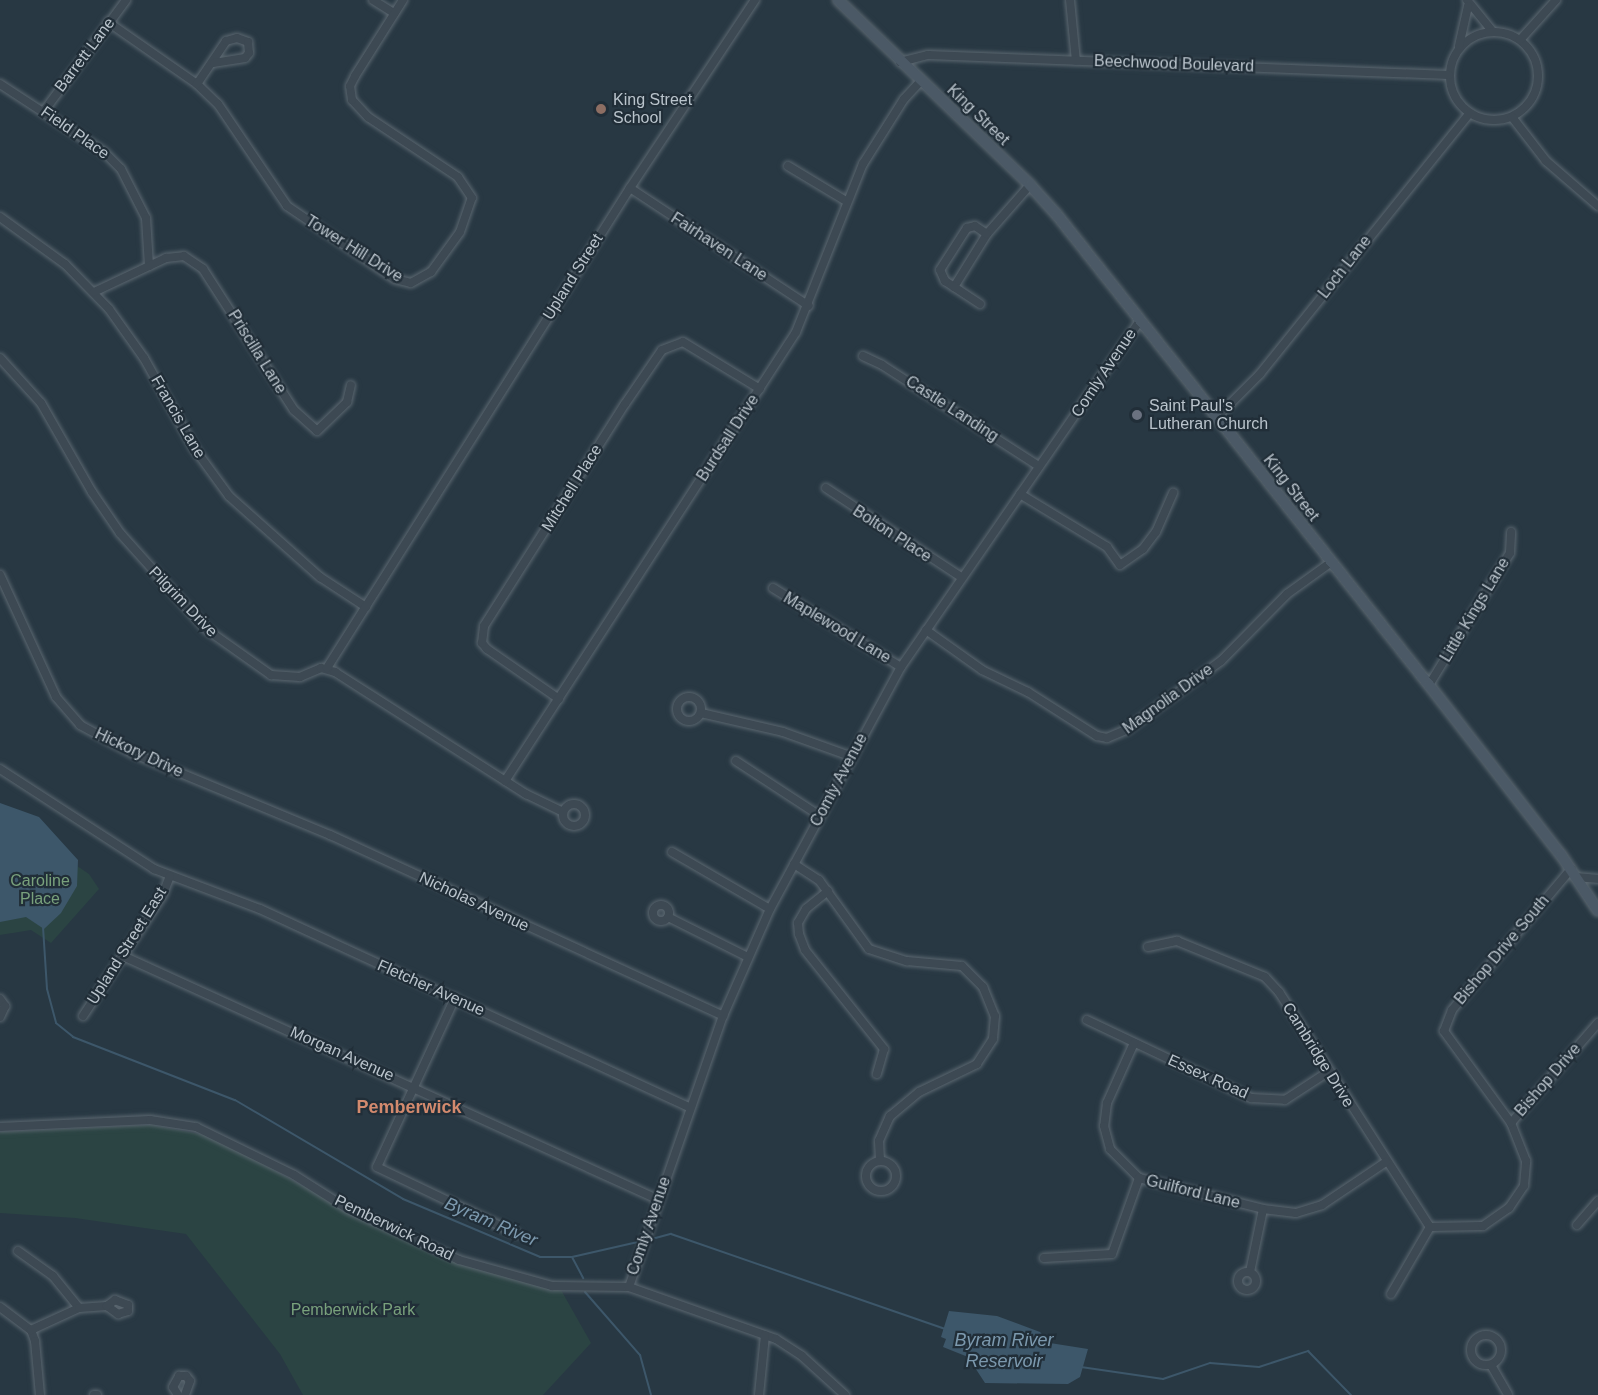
<!DOCTYPE html>
<html>
<head>
<meta charset="utf-8">
<style>
  body { margin:0 }
  #map { position:relative; width:1598px; height:1395px; overflow:hidden; background:#283843; font-family:Arial,sans-serif }
  div>[style] { position:absolute }
  [style*='--x'] { left:calc(var(--x)*1px); top:calc(var(--y)*1px); width:calc(var(--w)*1px); rotate:calc(var(--a)*1deg) }
  .green>* { inset:0; background:#2b4443 }
  .water>* { inset:0; background:#3d576a }
  .stream>* { height:2px; margin:-1px; padding:0 1px; transform-origin:1px; border-radius:1px; background:#3d576a }
  .roads { filter:drop-shadow(0 0 2px #5b6770) drop-shadow(0 0 2px #5b6770) }
  .street>* { height:8px; margin:-4px; padding:0 4px; transform-origin:4px; border-radius:4px; background:#3d4953 }
  .street>.ring { margin:-4px; padding:0; box-sizing:content-box; background:none; border:8px solid #3d4953; border-radius:50% }
  .secondary>* { height:10px; margin:-5px; padding:0 5px; transform-origin:5px; border-radius:5px; background:#4b5966 }
  .dots>* { width:16px; height:16px; translate:-50% -50%; box-sizing:border-box; border:3px solid #212e38; border-radius:50% }
  span { translate:-50% -50%; white-space:nowrap; text-align:center; line-height:1.15; -webkit-text-stroke:4.5px #212e38; paint-order:stroke }
  .street-label { font-size:16px; color:#bac4cc }
  .poi-label { font-size:16px; color:#bac4cc }
  .left { translate:0 -50%; text-align:left }
  .park-label { font-size:16px; color:#79a17c }
  .neighbourhood-label { font-size:18px; color:#d38a6e; font-weight:700 }
  .water-label { font-size:18px; color:#7c99ae; font-style:italic }
</style>
</head>
<body>
<div id="map">
  <div class="green">
    <div style="clip-path:polygon(0 814px,89px 874px,99px 889px,51px 943px,31px 930px,0 935px)"></div>
    <div style="clip-path:polygon(151px 1125px,210px 1136px,434px 1256px,561px 1290px,591px 1343px,543px 1395px,303px 1395px,280px 1354px,186px 1234px,75px 1218px,0 1213px,0 1132px)"></div>
  </div>
  <div class="water">
    <div style="clip-path:polygon(0 803px,39px 817px,78px 860px,77px 886px,61px 913px,44px 929px,26px 917px,0 922px)"></div>
    <div style="clip-path:polygon(949px 1311px,997px 1316px,1040px 1332px,1050px 1343px,1088px 1349px,1080px 1377px,1068px 1384px,985px 1383px,968px 1357px,943px 1347px,946px 1339px,941px 1337px)"></div>
  </div>
  <div class="stream">
    <div style="--x:43;--y:927;--w:62;--a:86.3"></div>
    <div style="--x:47;--y:989;--w:35;--a:75"></div>
    <div style="--x:56;--y:1023;--w:22;--a:39"></div>
    <div style="--x:73;--y:1037;--w:174;--a:21.3"></div>
    <div style="--x:235;--y:1100;--w:195;--a:30.5"></div>
    <div style="--x:403;--y:1199;--w:149;--a:22.9"></div>
    <div style="--x:540;--y:1257;--w:32;--a:0"></div>
    <div style="--x:572;--y:1257;--w:72;--a:-12.9"></div>
    <div style="--x:648;--y:1240;--w:24;--a:-15"></div>
    <div style="--x:671;--y:1234;--w:291;--a:19.1"></div>
    <div style="--x:572;--y:1257;--w:24;--a:62"></div>
    <div style="--x:585;--y:1292;--w:84;--a:48.9"></div>
    <div style="--x:640;--y:1355;--w:41;--a:74.6"></div>
    <div style="--x:1081;--y:1367;--w:83;--a:8.3"></div>
    <div style="--x:1163;--y:1379;--w:50;--a:-18.8"></div>
    <div style="--x:1210;--y:1363;--w:49;--a:4.7"></div>
    <div style="--x:1259;--y:1367;--w:52;--a:-18.1"></div>
    <div style="--x:1308;--y:1351;--w:62;--a:45.7"></div>
  </div>
  <div class="roads">
    <div class="street">
      <div style="--x:373;--y:0;--w:25;--a:32"></div>
      <div style="--x:1070;--y:0;--w:61;--a:84.4"></div>
      <div style="--x:1467;--y:0;--w:41;--a:50.9"></div>
      <div style="--x:108;--y:22;--w:108;--a:34.9"></div>
      <div style="--x:197;--y:84;--w:29;--a:44"></div>
      <div style="--x:218;--y:104;--w:123;--a:55.9"></div>
      <div style="--x:287;--y:206;--w:130;--a:34.1"></div>
      <div style="--x:395;--y:279;--w:16;--a:14"></div>
      <div style="--x:411;--y:283;--w:23;--a:-29"></div>
      <div style="--x:431;--y:272;--w:49;--a:-54.1"></div>
      <div style="--x:460;--y:232;--w:36;--a:-71"></div>
      <div style="--x:472;--y:198;--w:25;--a:-124"></div>
      <div style="--x:458;--y:177;--w:108;--a:-146.3"></div>
      <div style="--x:368;--y:117;--w:23;--a:-133"></div>
      <div style="--x:352;--y:100;--w:14;--a:-98"></div>
      <div style="--x:350;--y:86;--w:11;--a:-63"></div>
      <div style="--x:355;--y:76;--w:90;--a:-57.7"></div>
      <div class="ring" style="left:1450px;top:32px;width:80px;height:80px"></div>
      <div style="--x:1520;--y:40;--w:54;--a:-48"></div>
      <div style="--x:1459;--y:46;--w:41;--a:-77.3"></div>
      <div style="--x:900;--y:62;--w:29;--a:-14"></div>
      <div style="--x:928;--y:55;--w:521;--a:2.2"></div>
      <div style="--x:0;--y:84;--w:124;--a:33.2"></div>
      <div style="--x:104;--y:152;--w:24;--a:45"></div>
      <div style="--x:121;--y:169;--w:55;--a:63"></div>
      <div style="--x:146;--y:218;--w:48;--a:86.4"></div>
      <div style="--x:197;--y:84;--w:52;--a:-56"></div>
      <div style="--x:226;--y:41;--w:11;--a:-15"></div>
      <div style="--x:237;--y:38;--w:12;--a:20"></div>
      <div style="--x:248;--y:42;--w:11;--a:85"></div>
      <div style="--x:249;--y:53;--w:6;--a:129"></div>
      <div style="--x:245;--y:58;--w:31;--a:171"></div>
      <div style="--x:44;--y:111;--w:138;--a:-53.5"></div>
      <div style="--x:1512;--y:117;--w:56;--a:52.3"></div>
      <div style="--x:1546;--y:161;--w:69;--a:40.9"></div>
      <div style="--x:788;--y:166;--w:68;--a:31.1"></div>
      <div style="--x:630;--y:188;--w:214;--a:33.4"></div>
      <div style="--x:0;--y:217;--w:80;--a:35.9"></div>
      <div style="--x:65;--y:264;--w:63;--a:45.6"></div>
      <div style="--x:109;--y:309;--w:60;--a:54.5"></div>
      <div style="--x:144;--y:358;--w:103;--a:60.9"></div>
      <div style="--x:194;--y:448;--w:59;--a:53.9"></div>
      <div style="--x:229;--y:496;--w:122;--a:41.7"></div>
      <div style="--x:320;--y:577;--w:55;--a:33.1"></div>
      <div style="--x:954;--y:287;--w:62;--a:-58.1"></div>
      <div style="--x:987;--y:234;--w:65;--a:-48.7"></div>
      <div style="--x:94;--y:292;--w:80;--a:-25.3"></div>
      <div style="--x:166;--y:258;--w:18;--a:-6"></div>
      <div style="--x:184;--y:256;--w:23;--a:34"></div>
      <div style="--x:203;--y:269;--w:168;--a:57.2"></div>
      <div style="--x:294;--y:410;--w:31;--a:42"></div>
      <div style="--x:317;--y:431;--w:42;--a:-44"></div>
      <div style="--x:347;--y:402;--w:17;--a:-77"></div>
      <div style="--x:980;--y:304;--w:42;--a:-146.7"></div>
      <div style="--x:945;--y:281;--w:12;--a:-114"></div>
      <div style="--x:940;--y:270;--w:50;--a:-57.3"></div>
      <div style="--x:967;--y:228;--w:8;--a:-14"></div>
      <div style="--x:975;--y:226;--w:14;--a:34"></div>
      <div style="--x:863;--y:356;--w:21;--a:25"></div>
      <div style="--x:882;--y:365;--w:187;--a:32.8"></div>
      <div style="--x:0;--y:358;--w:61;--a:47.7"></div>
      <div style="--x:41;--y:403;--w:103;--a:60.2"></div>
      <div style="--x:92;--y:492;--w:50;--a:55.7"></div>
      <div style="--x:120;--y:533;--w:129;--a:48.1"></div>
      <div style="--x:206;--y:629;--w:80;--a:35.3"></div>
      <div style="--x:271;--y:675;--w:29;--a:4"></div>
      <div style="--x:300;--y:677;--w:23;--a:-23"></div>
      <div style="--x:321;--y:668;--w:15;--a:16"></div>
      <div style="--x:335;--y:672;--w:227;--a:32.6"></div>
      <div style="--x:526;--y:794;--w:41;--a:25.9"></div>
      <div style="--x:1217;--y:417;--w:61;--a:-45"></div>
      <div style="--x:1260;--y:374;--w:335;--a:-51.2"></div>
      <div style="--x:826;--y:488;--w:162;--a:33.4"></div>
      <div style="--x:1020;--y:494;--w:102;--a:31.3"></div>
      <div style="--x:1107;--y:547;--w:22;--a:54"></div>
      <div style="--x:1120;--y:565;--w:28;--a:-35"></div>
      <div style="--x:1143;--y:549;--w:21;--a:-53"></div>
      <div style="--x:1156;--y:532;--w:43;--a:-66.4"></div>
      <div style="--x:0;--y:575;--w:134;--a:65.3"></div>
      <div style="--x:56;--y:697;--w:37;--a:49"></div>
      <div style="--x:80;--y:725;--w:59;--a:28.3"></div>
      <div style="--x:132;--y:753;--w:214;--a:22.5"></div>
      <div style="--x:330;--y:835;--w:433;--a:24.7"></div>
      <div style="--x:773;--y:588;--w:150;--a:31.7"></div>
      <div style="--x:926;--y:630;--w:69;--a:35.5"></div>
      <div style="--x:982;--y:670;--w:51;--a:25.6"></div>
      <div style="--x:1028;--y:692;--w:82;--a:32.5"></div>
      <div style="--x:1097;--y:736;--w:10;--a:11"></div>
      <div style="--x:1107;--y:738;--w:23;--a:-23"></div>
      <div style="--x:1128;--y:729;--w:115;--a:-36.2"></div>
      <div style="--x:1221;--y:661;--w:94;--a:-45.4"></div>
      <div style="--x:1287;--y:594;--w:53;--a:-35.8"></div>
      <div style="--x:327;--y:668;--w:568;--a:-57.74"></div>
      <div style="--x:630;--y:188;--w:226;--a:-56.4"></div>
      <div style="--x:1429;--y:685;--w:155;--a:-58.5"></div>
      <div style="--x:1510;--y:553;--w:21;--a:-87"></div>
      <div class="ring" style="left:677px;top:697px;width:16px;height:16px"></div>
      <div style="--x:559;--y:699;--w:88;--a:-145.2"></div>
      <div style="--x:487;--y:649;--w:8;--a:-130"></div>
      <div style="--x:482;--y:643;--w:17;--a:-83"></div>
      <div style="--x:484;--y:626;--w:263;--a:-57.6"></div>
      <div style="--x:625;--y:404;--w:65;--a:-55.6"></div>
      <div style="--x:662;--y:350;--w:22;--a:-21"></div>
      <div style="--x:683;--y:342;--w:90;--a:31.4"></div>
      <div style="--x:701;--y:713;--w:84;--a:13"></div>
      <div style="--x:783;--y:732;--w:74;--a:19.7"></div>
      <div style="--x:736;--y:761;--w:100;--a:33.2"></div>
      <div style="--x:0;--y:769;--w:184;--a:33"></div>
      <div style="--x:154;--y:869;--w:113;--a:20.7"></div>
      <div style="--x:260;--y:909;--w:472;--a:24.8"></div>
      <div style="--x:505;--y:781;--w:535;--a:-57.05"></div>
      <div style="--x:796;--y:332;--w:181;--a:-68.3"></div>
      <div style="--x:863;--y:164;--w:77;--a:-57.8"></div>
      <div style="--x:904;--y:99;--w:25;--a:-47"></div>
      <div class="ring" style="left:563px;top:804px;width:14px;height:14px"></div>
      <div style="--x:672;--y:852;--w:113;--a:30.2"></div>
      <div style="--x:794;--y:864;--w:30;--a:33"></div>
      <div style="--x:819;--y:880;--w:85;--a:54.1"></div>
      <div style="--x:869;--y:949;--w:40;--a:18"></div>
      <div style="--x:907;--y:961;--w:55;--a:5.2"></div>
      <div style="--x:962;--y:966;--w:30;--a:45"></div>
      <div style="--x:983;--y:987;--w:31;--a:68"></div>
      <div style="--x:995;--y:1016;--w:23;--a:95"></div>
      <div style="--x:993;--y:1039;--w:30;--a:123"></div>
      <div style="--x:977;--y:1064;--w:64;--a:154.2"></div>
      <div style="--x:919;--y:1092;--w:38;--a:140"></div>
      <div style="--x:890;--y:1116;--w:27;--a:114"></div>
      <div style="--x:879;--y:1141;--w:20;--a:87"></div>
      <div style="--x:1577;--y:877;--w:21;--a:5"></div>
      <div style="--x:828;--y:891;--w:28;--a:141"></div>
      <div style="--x:806;--y:909;--w:16;--a:120"></div>
      <div style="--x:798;--y:923;--w:11;--a:85"></div>
      <div style="--x:799;--y:934;--w:17;--a:69"></div>
      <div style="--x:805;--y:950;--w:127;--a:51.4"></div>
      <div style="--x:884;--y:1049;--w:26;--a:106"></div>
      <div class="ring" style="left:653px;top:905px;width:8px;height:8px"></div>
      <div style="--x:668;--y:917;--w:87;--a:26.6"></div>
      <div style="--x:1148;--y:947;--w:30;--a:-12"></div>
      <div style="--x:1177;--y:941;--w:95;--a:22.2"></div>
      <div style="--x:1265;--y:977;--w:21;--a:47"></div>
      <div style="--x:1279;--y:992;--w:279;--a:57.3"></div>
      <div style="--x:1430;--y:1227;--w:53;--a:-1.1"></div>
      <div style="--x:1483;--y:1226;--w:32;--a:-35"></div>
      <div style="--x:1509;--y:1208;--w:27;--a:-56"></div>
      <div style="--x:1524;--y:1186;--w:25;--a:-85"></div>
      <div style="--x:1526;--y:1161;--w:41;--a:-111.5"></div>
      <div style="--x:1511;--y:1123;--w:133;--a:-49"></div>
      <div style="--x:123;--y:956;--w:587;--a:24.47"></div>
      <div style="--x:455;--y:998;--w:186;--a:114.8"></div>
      <div style="--x:377;--y:1167;--w:155;--a:25.6"></div>
      <div style="--x:0;--y:999;--w:9;--a:54"></div>
      <div style="--x:5;--y:1006;--w:12;--a:114"></div>
      <div style="--x:83;--y:1016;--w:146;--a:-56.7"></div>
      <div style="--x:163;--y:894;--w:19;--a:-69"></div>
      <div style="--x:1087;--y:1020;--w:182;--a:25.4"></div>
      <div style="--x:1251;--y:1098;--w:34;--a:3"></div>
      <div style="--x:1285;--y:1100;--w:51;--a:-33.1"></div>
      <div style="--x:1134;--y:1043;--w:66;--a:114.2"></div>
      <div style="--x:1107;--y:1103;--w:23;--a:97"></div>
      <div style="--x:1104;--y:1126;--w:24;--a:75"></div>
      <div style="--x:1110;--y:1149;--w:41;--a:45"></div>
      <div style="--x:1139;--y:1178;--w:128;--a:14"></div>
      <div style="--x:1263;--y:1209;--w:33;--a:7"></div>
      <div style="--x:1296;--y:1213;--w:27;--a:-17"></div>
      <div style="--x:1322;--y:1205;--w:77;--a:-33.9"></div>
      <div style="--x:1511;--y:1123;--w:114;--a:-126.1"></div>
      <div style="--x:1444;--y:1031;--w:22;--a:-69"></div>
      <div style="--x:1452;--y:1010;--w:185;--a:-49.8"></div>
      <div style="--x:0;--y:1127;--w:150;--a:-2.7"></div>
      <div style="--x:150;--y:1120;--w:47;--a:8.7"></div>
      <div style="--x:196;--y:1127;--w:109;--a:26.1"></div>
      <div style="--x:294;--y:1175;--w:64;--a:32.2"></div>
      <div style="--x:348;--y:1209;--w:122;--a:24.7"></div>
      <div style="--x:459;--y:1260;--w:97;--a:15.6"></div>
      <div style="--x:552;--y:1286;--w:77;--a:0.7"></div>
      <div style="--x:629;--y:1287;--w:156;--a:19.5"></div>
      <div style="--x:776;--y:1339;--w:31;--a:33"></div>
      <div style="--x:802;--y:1356;--w:58;--a:42.2"></div>
      <div class="ring" style="left:866px;top:1161px;width:22px;height:22px"></div>
      <div style="--x:1577;--y:1225;--w:32;--a:-49"></div>
      <div style="--x:18;--y:1251;--w:43;--a:35.5"></div>
      <div style="--x:53;--y:1276;--w:41;--a:50.9"></div>
      <div style="--x:1044;--y:1258;--w:68;--a:-3.4"></div>
      <div style="--x:1112;--y:1254;--w:81;--a:-70.4"></div>
      <div style="--x:1250;--y:1272;--w:64;--a:-78.3"></div>
      <div class="ring" style="left:1238px;top:1272px;width:10px;height:10px"></div>
      <div style="--x:629;--y:1287;--w:287;--a:-70.9"></div>
      <div style="--x:723;--y:1016;--w:117;--a:-66.3"></div>
      <div style="--x:770;--y:909;--w:275;--a:-61.6"></div>
      <div style="--x:901;--y:667;--w:421;--a:-55.4"></div>
      <div style="--x:1391;--y:1294;--w:78;--a:-59.8"></div>
      <div style="--x:0;--y:1307;--w:39;--a:37"></div>
      <div style="--x:31;--y:1330;--w:12;--a:70"></div>
      <div style="--x:35;--y:1341;--w:54;--a:84.7"></div>
      <div style="--x:31;--y:1330;--w:53;--a:-24.6"></div>
      <div style="--x:79;--y:1308;--w:28;--a:-4"></div>
      <div style="--x:107;--y:1306;--w:14;--a:36"></div>
      <div style="--x:118;--y:1314;--w:10;--a:-17"></div>
      <div style="--x:128;--y:1311;--w:6;--a:-90"></div>
      <div style="--x:128;--y:1305;--w:14;--a:-159"></div>
      <div style="--x:115;--y:1300;--w:10;--a:143"></div>
      <div class="ring" style="left:1471px;top:1335px;width:22px;height:22px"></div>
      <div style="--x:1491;--y:1365;--w:34;--a:60"></div>
      <div style="--x:94;--y:1395;--w:3;--a:0"></div>
      <div style="--x:178;--y:1395;--w:9;--a:-122"></div>
      <div style="--x:173;--y:1387;--w:13;--a:-61"></div>
      <div style="--x:179;--y:1376;--w:7;--a:0"></div>
      <div style="--x:186;--y:1376;--w:6;--a:51"></div>
      <div style="--x:190;--y:1381;--w:15;--a:110"></div>
      <div style="--x:759;--y:1395;--w:60;--a:-84.3"></div>
    </div>
    <div class="secondary">
      <div style="--x:838;--y:0;--w:267;--a:43.9"></div>
      <div style="--x:1030;--y:185;--w:40;--a:48"></div>
      <div style="--x:1057;--y:215;--w:599;--a:51.64"></div>
      <div style="--x:1429;--y:685;--w:215;--a:52.2"></div>
      <div style="--x:1561;--y:855;--w:67;--a:56.5"></div>
    </div>
  </div>
  <div class="dots">
    <div style="left:601px;top:109px;background:#8d6e63"></div>
    <div style="left:1137px;top:415px;background:#6b7280"></div>
  </div>
  <div class="street-label">
    <span style="left:85px;top:55px;rotate:-53deg">Barrett Lane</span>
    <span style="left:1174px;top:64px;rotate:2deg">Beechwood Boulevard</span>
    <span style="left:978px;top:115px;rotate:44deg">King Street</span>
    <span style="left:75px;top:133px;rotate:35deg">Field Place</span>
    <span style="left:719px;top:247px;rotate:33deg">Fairhaven Lane</span>
    <span style="left:354px;top:249px;rotate:32deg">Tower Hill Drive</span>
    <span style="left:1345px;top:267px;rotate:-52deg">Loch Lane</span>
    <span style="left:573px;top:277px;rotate:-58deg">Upland Street</span>
    <span style="left:257px;top:352px;rotate:58deg">Priscilla Lane</span>
    <span style="left:1104px;top:373px;rotate:-56deg">Comly Avenue</span>
    <span style="left:952px;top:409px;rotate:33deg">Castle Landing</span>
    <span style="left:178px;top:417px;rotate:60deg">Francis Lane</span>
    <span style="left:728px;top:438px;rotate:-57deg">Burdsall Drive</span>
    <span style="left:572px;top:488px;rotate:-58deg">Mitchell Place</span>
    <span style="left:1291px;top:488px;rotate:52deg">King Street</span>
    <span style="left:892px;top:534px;rotate:33deg">Bolton Place</span>
    <span style="left:183px;top:602px;rotate:46deg">Pilgrim Drive</span>
    <span style="left:1475px;top:610px;rotate:-59deg">Little Kings Lane</span>
    <span style="left:837px;top:628px;rotate:31deg">Maplewood Lane</span>
    <span style="left:1168px;top:699px;rotate:-36deg">Magnolia Drive</span>
    <span style="left:139px;top:753px;rotate:25deg">Hickory Drive</span>
    <span style="left:839px;top:780px;rotate:-62deg">Comly Avenue</span>
    <span style="left:474px;top:902px;rotate:25deg">Nicholas Avenue</span>
    <span style="left:127px;top:946px;rotate:-58deg">Upland Street East</span>
    <span style="left:1502px;top:950px;rotate:-50deg">Bishop Drive South</span>
    <span style="left:431px;top:988px;rotate:24deg">Fletcher Avenue</span>
    <span style="left:342px;top:1054px;rotate:24deg">Morgan Avenue</span>
    <span style="left:1318px;top:1055px;rotate:58deg">Cambridge Drive</span>
    <span style="left:1208px;top:1077px;rotate:24deg">Essex Road</span>
    <span style="left:1548px;top:1080px;rotate:-49deg">Bishop Drive</span>
    <span style="left:1193px;top:1192px;rotate:14deg">Guilford Lane</span>
    <span style="left:649px;top:1226px;rotate:-71deg">Comly Avenue</span>
    <span style="left:394px;top:1228px;rotate:26deg">Pemberwick Road</span>
  </div>
  <div class="poi-label">
    <span class="left" style="left:613px;top:109px">King Street<br>School</span>
    <span class="left" style="left:1149px;top:415px">Saint Paul's<br>Lutheran Church</span>
  </div>
  <div class="park-label">
    <span style="left:40px;top:890px">Caroline<br>Place</span>
    <span style="left:353px;top:1310px">Pemberwick Park</span>
  </div>
  <div class="neighbourhood-label">
    <span style="left:409px;top:1107px">Pemberwick</span>
  </div>
  <div class="water-label">
    <span style="left:491px;top:1222px;rotate:23deg">Byram River</span>
    <span style="left:1004px;top:1351px">Byram River<br>Reservoir</span>
  </div>
</div>
</body>
</html>
